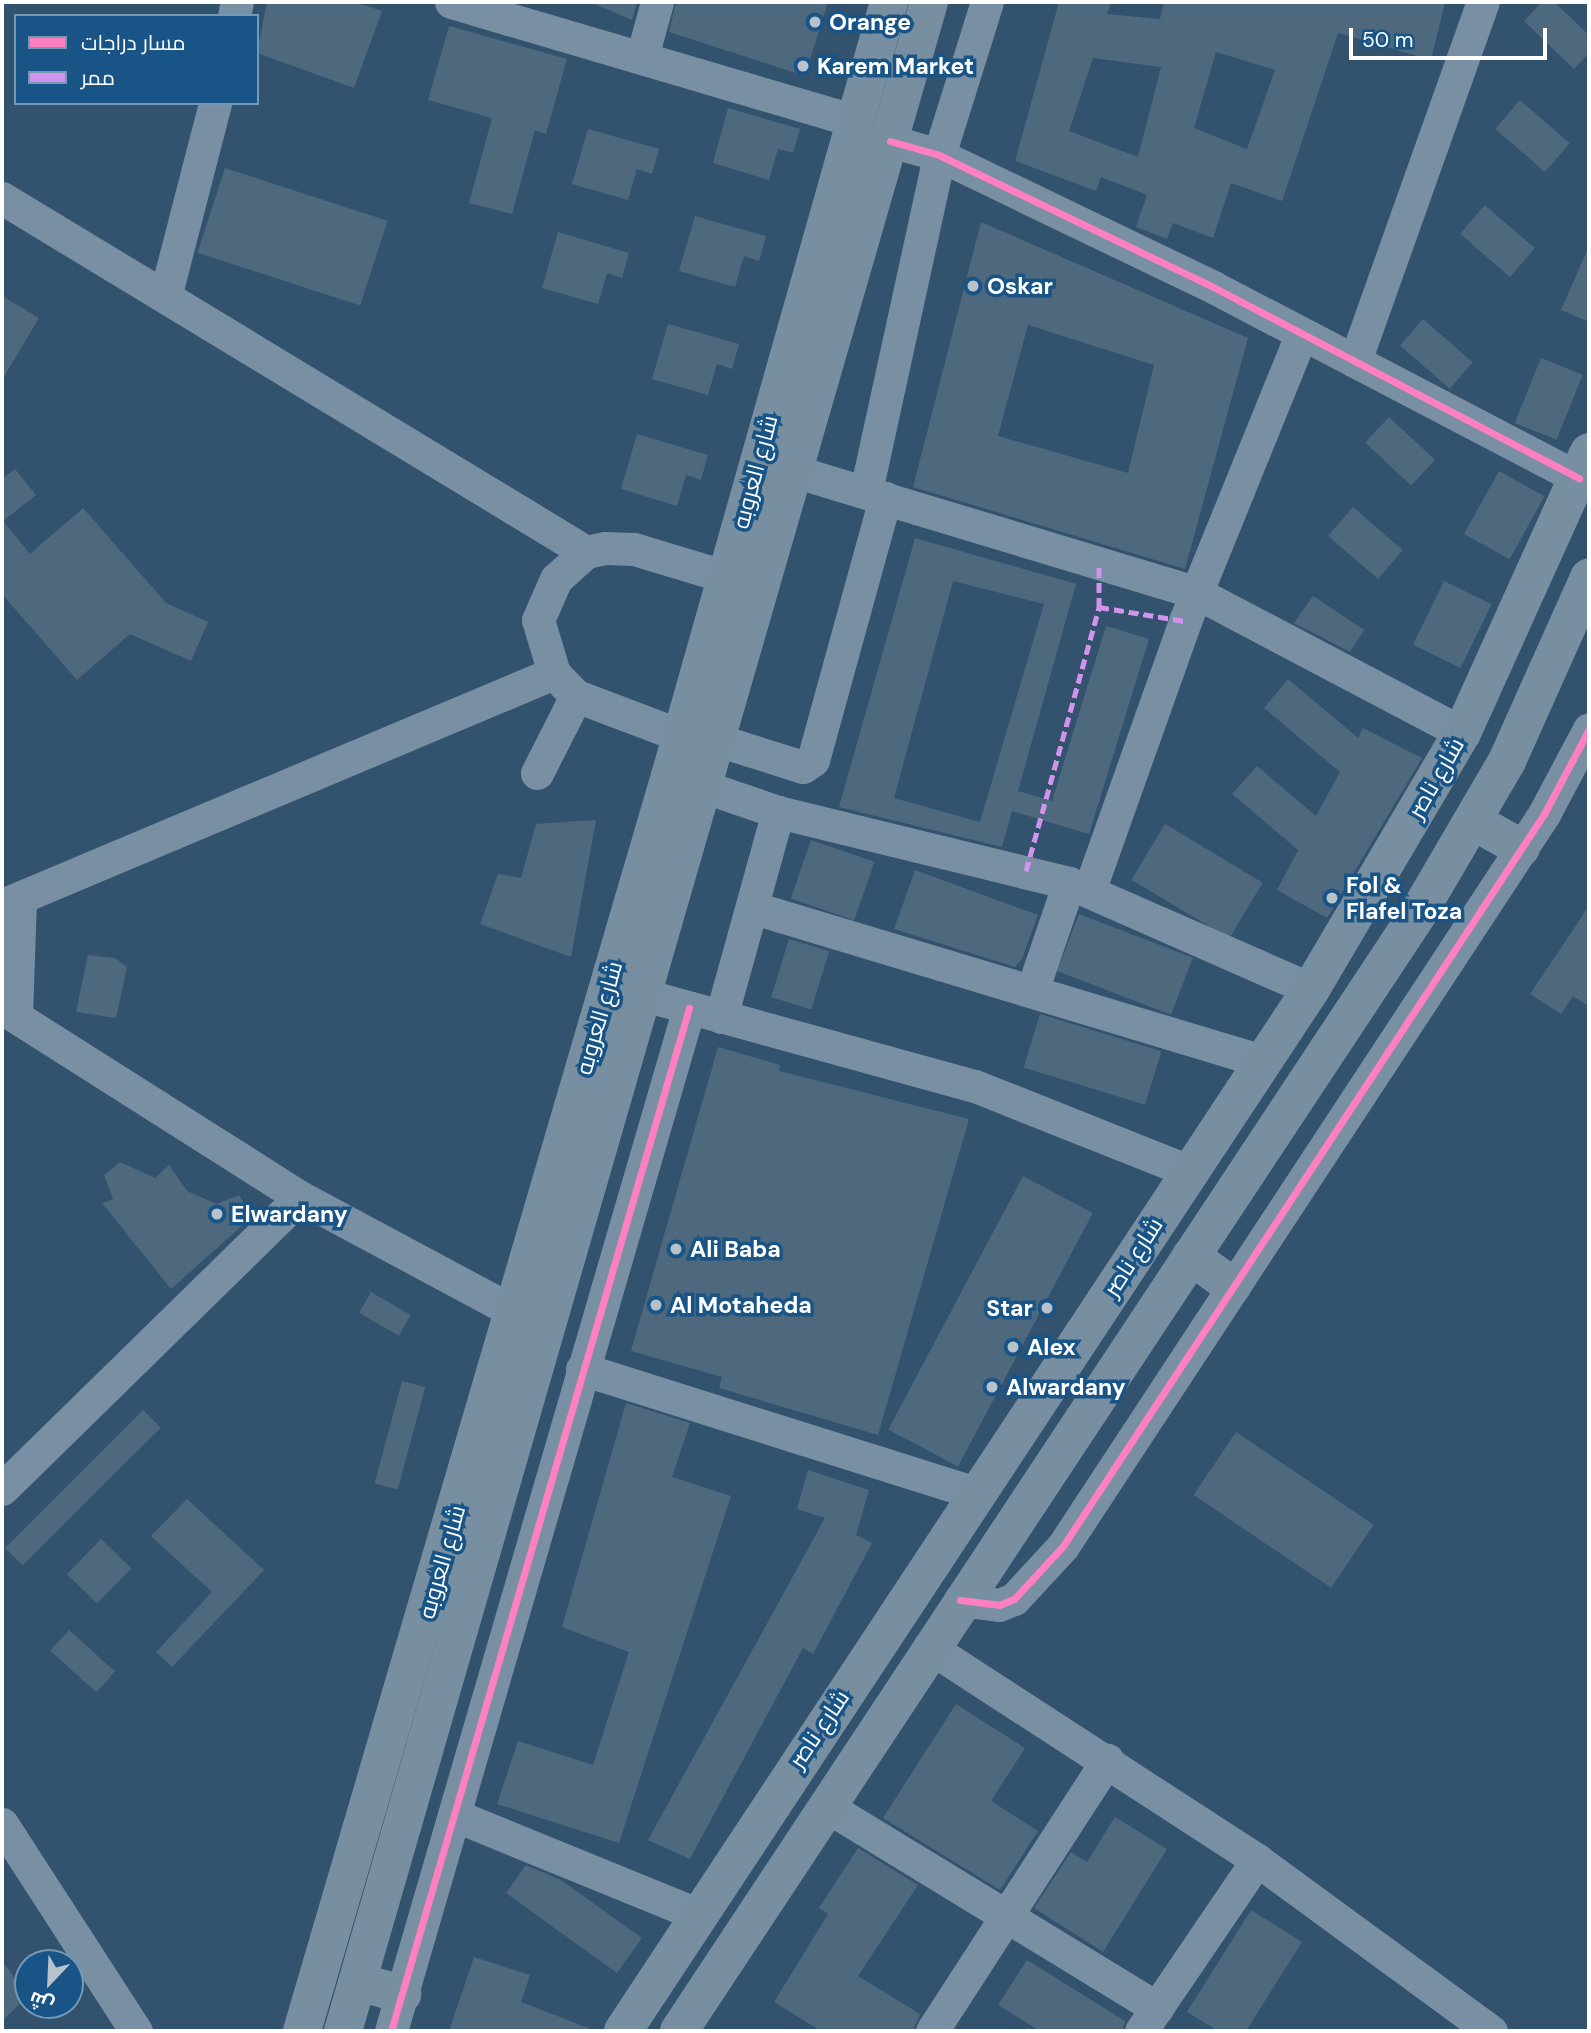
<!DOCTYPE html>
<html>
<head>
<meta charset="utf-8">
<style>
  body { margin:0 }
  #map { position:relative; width:1591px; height:2033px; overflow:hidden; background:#32526e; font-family:"DM Sans",Cairo,sans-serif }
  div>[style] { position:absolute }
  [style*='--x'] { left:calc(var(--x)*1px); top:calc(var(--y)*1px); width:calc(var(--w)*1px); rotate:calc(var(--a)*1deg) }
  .building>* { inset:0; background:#4e697e; transform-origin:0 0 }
  .minor>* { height:33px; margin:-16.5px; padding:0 16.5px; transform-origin:16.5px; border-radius:16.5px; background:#798fa3 }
  .major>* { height:38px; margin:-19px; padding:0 19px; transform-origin:19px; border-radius:19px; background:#788ea1 }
  .quiet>* { height:5px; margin-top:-2.5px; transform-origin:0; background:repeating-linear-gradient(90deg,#d193ec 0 10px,transparent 0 15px) }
  .cycleway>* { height:7px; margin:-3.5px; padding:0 3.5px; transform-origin:3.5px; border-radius:3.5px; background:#ff80c0 }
  .dots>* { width:19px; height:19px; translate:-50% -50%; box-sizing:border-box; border:4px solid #195486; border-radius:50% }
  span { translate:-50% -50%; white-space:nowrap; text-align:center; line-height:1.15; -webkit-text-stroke:7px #195486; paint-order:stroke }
  .poi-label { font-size:23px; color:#fff; font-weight:700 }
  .left { translate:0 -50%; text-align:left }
  .right { translate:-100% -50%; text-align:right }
  .street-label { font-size:23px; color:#fff }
  .frame { position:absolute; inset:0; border:4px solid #fff; pointer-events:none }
  .legend { position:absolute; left:14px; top:14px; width:245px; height:91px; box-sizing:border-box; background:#195486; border:2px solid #7598b6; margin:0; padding:9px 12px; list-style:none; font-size:21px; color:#fff }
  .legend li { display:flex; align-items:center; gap:14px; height:35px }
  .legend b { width:35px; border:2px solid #7598b6 }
  .north { position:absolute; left:14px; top:1949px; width:70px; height:70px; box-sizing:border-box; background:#195486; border:2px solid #7598b6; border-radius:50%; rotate:203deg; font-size:19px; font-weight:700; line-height:28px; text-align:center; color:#fff }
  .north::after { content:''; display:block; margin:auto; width:24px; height:32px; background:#b7c2cc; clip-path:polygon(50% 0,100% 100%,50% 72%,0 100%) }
  .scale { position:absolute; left:1349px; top:28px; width:198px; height:32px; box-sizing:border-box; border:4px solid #fff; border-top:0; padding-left:9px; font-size:21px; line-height:24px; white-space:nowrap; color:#fff; -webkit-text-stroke:5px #195486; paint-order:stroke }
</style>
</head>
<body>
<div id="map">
  <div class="building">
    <div style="clip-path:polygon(267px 2px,355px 2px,382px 11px,354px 88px,257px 53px)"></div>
    <div style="clip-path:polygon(590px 2px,637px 2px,632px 20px)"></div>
    <div style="clip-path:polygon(676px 2px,828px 2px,805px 76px,669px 32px)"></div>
    <div style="clip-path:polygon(evenodd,1059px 2px,1111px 2px,1107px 14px,1160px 19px,1164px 2px,1445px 2px,1431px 60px,1338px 33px,1282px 201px,1231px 183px,1213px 238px,1173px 223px,1167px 239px,1136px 227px,1147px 195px,1101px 177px,1096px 191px,1015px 161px,1059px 2px,1216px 52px,1275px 70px,1247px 149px,1194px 128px,1216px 52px,1059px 2px,1093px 58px,1161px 67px,1138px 157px,1069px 131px,1093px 58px)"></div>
    <div style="clip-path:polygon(1542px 2px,1554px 2px,1589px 35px,1589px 53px,1574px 69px,1524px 21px)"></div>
    <div style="clip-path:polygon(449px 26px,567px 59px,546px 134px,535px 130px,512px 214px,469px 203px,492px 118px,428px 100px)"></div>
    <div style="left:1520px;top:100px;width:66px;height:38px;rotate:41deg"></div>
    <div style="clip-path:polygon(728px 108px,800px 129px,793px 153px,778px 149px,769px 180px,713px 163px)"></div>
    <div style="clip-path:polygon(588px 129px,659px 149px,652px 174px,637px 169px,628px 200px,572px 184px)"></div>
    <div style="left:225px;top:168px;width:171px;height:89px;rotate:18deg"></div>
    <div style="left:1485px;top:205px;width:66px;height:38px;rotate:41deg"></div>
    <div style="clip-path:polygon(695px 216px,766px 236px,759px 261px,744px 256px,735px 287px,679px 271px)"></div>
    <div style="clip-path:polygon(evenodd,981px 222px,1248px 338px,1185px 569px,913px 487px,981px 222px,1028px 325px,1154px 365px,1128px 473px,998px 436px,1028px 325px)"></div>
    <div style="clip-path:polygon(558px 232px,629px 253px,622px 278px,607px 273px,598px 304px,542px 288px)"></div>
    <div style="clip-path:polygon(1589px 246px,1589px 322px,1561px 310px)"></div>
    <div style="clip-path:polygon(2px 296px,39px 318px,2px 380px)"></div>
    <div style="left:1423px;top:319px;width:66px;height:35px;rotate:41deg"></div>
    <div style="clip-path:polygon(668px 324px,739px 344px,732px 369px,717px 364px,708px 395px,652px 379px)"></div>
    <div style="left:1541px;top:358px;width:45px;height:70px;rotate:22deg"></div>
    <div style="left:1389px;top:417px;width:63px;height:35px;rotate:43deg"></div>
    <div style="clip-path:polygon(637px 434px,708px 455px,701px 480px,686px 475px,677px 506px,621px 489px)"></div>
    <div style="clip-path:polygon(15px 469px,36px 495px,3px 521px,30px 554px,83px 508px,166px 603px,208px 622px,191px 661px,130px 634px,77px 680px,2px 594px,2px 479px)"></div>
    <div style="left:1499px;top:471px;width:52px;height:72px;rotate:29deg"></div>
    <div style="left:1353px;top:507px;width:66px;height:38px;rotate:41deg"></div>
    <div style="clip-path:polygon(evenodd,915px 538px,1076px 584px,1018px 791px,1052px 801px,1106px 626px,1149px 639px,1089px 834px,1012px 811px,1002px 847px,839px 807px,915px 538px,953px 581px,1044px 604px,980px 822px,894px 798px,953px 581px)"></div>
    <div style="left:1444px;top:581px;width:53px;height:71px;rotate:26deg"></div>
    <div style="clip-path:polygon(1313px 596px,1364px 630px,1350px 652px,1294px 623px)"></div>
    <div style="clip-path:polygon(1288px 679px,1358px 738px,1363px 728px,1422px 758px,1327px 918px,1277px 890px,1298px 850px,1232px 794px,1257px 766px,1316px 816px,1340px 772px,1264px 708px)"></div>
    <div style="clip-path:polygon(596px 820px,571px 957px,480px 924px,498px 874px,521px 878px,536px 824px)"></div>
    <div style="left:1165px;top:824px;width:114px;height:65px;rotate:31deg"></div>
    <div style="left:811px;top:840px;width:67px;height:62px;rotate:19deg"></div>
    <div style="clip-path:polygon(915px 870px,1038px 915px,1022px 959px,1015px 967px,894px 929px)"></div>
    <div style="clip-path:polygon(1589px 906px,1589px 1007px,1573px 996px,1561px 1014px,1530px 994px)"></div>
    <div style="left:1079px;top:914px;width:122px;height:61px;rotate:21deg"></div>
    <div style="left:789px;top:939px;width:42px;height:61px;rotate:17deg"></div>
    <div style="clip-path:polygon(88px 955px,115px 958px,127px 967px,116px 1018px,76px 1012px)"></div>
    <div style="left:1040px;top:1014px;width:127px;height:56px;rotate:17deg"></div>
    <div style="clip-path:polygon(718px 1047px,780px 1065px,779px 1071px,969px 1119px,878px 1435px,719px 1388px,722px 1377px,631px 1351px)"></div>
    <div style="clip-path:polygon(120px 1162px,155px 1178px,169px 1165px,187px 1191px,217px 1204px,239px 1195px,253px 1216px,171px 1289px,102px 1203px,113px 1199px,104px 1175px)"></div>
    <div style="left:1023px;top:1176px;width:79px;height:287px;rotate:28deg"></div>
    <div style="left:371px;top:1292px;width:46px;height:24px;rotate:30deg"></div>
    <div style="left:402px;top:1381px;width:24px;height:106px;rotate:15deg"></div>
    <div style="clip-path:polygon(626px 1403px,690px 1423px,672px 1477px,731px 1496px,619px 1843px,497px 1804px,518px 1741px,593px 1765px,629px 1652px,562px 1627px)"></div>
    <div style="left:143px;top:1410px;width:25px;height:195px;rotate:45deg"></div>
    <div style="left:1236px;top:1432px;width:166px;height:76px;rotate:34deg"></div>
    <div style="clip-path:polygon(808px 1470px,869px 1490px,856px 1535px,872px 1543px,813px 1654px,803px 1648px,690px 1859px,648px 1840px,825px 1518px,797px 1509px)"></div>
    <div style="clip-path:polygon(187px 1499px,264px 1570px,172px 1667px,156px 1652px,212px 1592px,151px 1536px)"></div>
    <div style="left:101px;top:1539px;width:42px;height:49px;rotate:44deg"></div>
    <div style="left:69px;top:1630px;width:62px;height:28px;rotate:42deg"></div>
    <div style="clip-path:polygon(956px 1704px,1025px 1748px,991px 1801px,1038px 1831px,1000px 1890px,883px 1818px)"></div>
    <div style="clip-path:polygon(1115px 1817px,1167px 1849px,1103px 1952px,1034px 1908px,1071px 1852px,1087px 1862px)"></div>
    <div style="clip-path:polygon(858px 1848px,918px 1885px,858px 1976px,920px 2014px,913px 2031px,821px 2031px,774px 2002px,828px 1914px,819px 1908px)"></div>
    <div style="clip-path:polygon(526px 1865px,561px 1880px,642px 1938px,617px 1973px,506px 1893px)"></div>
    <div style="clip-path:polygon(1251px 1910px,1302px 1942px,1246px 2031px,1218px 2031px,1187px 2012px)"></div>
    <div style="clip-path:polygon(474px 1957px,530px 1975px,521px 2002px,596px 2031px,449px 2031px)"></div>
    <div style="clip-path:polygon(1027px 1960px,1125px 2021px,1122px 2031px,1040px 2031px,998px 2005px)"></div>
    <div style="clip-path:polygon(2px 1961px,28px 1996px,2px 2021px)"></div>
  </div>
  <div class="minor">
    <div style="--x:451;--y:2;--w:421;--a:16.4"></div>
    <div style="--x:234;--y:16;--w:14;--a:-78"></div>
    <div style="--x:642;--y:57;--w:57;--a:-74.7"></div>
    <div style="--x:890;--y:141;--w:51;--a:15.9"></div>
    <div style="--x:939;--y:155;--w:306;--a:25.7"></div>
    <div style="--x:1215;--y:288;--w:411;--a:27.6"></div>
    <div style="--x:2;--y:198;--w:683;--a:31.22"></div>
    <div style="--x:166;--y:293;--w:196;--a:-75.5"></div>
    <div style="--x:1355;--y:361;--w:381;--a:-70.4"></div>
    <div style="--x:797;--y:472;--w:418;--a:16.8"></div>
    <div style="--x:1197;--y:593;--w:300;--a:27.8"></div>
    <div style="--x:866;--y:491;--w:344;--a:-77.7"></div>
    <div style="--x:939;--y:155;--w:160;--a:-72.6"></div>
    <div style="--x:682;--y:736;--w:113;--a:-159.3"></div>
    <div style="--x:576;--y:696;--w:32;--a:-134"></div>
    <div style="--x:554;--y:673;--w:55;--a:-106.8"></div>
    <div style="--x:538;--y:620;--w:45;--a:-66.3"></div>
    <div style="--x:556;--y:579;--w:40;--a:-42"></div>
    <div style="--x:586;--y:552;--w:19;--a:-12"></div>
    <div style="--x:605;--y:548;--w:29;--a:2"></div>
    <div style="--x:634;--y:549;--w:97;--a:16.8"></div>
    <div style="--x:717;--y:740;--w:90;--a:17.4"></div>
    <div style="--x:803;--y:767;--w:12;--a:-35"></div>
    <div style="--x:813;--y:760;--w:272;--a:-74.6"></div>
    <div style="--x:537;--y:773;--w:86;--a:-63.1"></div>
    <div style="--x:705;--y:787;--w:77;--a:18.9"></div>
    <div style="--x:778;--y:812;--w:300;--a:13.7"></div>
    <div style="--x:1069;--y:883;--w:264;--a:23.7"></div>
    <div style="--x:1089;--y:891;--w:287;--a:-70.4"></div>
    <div style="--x:1185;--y:621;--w:308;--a:-67.9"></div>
    <div style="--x:2;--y:905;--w:599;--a:-22.8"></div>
    <div style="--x:754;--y:908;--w:531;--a:16.76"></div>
    <div style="--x:1033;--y:988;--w:111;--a:-71.1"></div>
    <div style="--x:644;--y:995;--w:343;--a:15.4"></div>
    <div style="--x:975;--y:1086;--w:230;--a:21.7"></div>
    <div style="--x:2;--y:1008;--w:353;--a:32.4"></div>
    <div style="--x:300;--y:1197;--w:242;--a:28.2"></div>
    <div style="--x:16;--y:1015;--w:117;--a:-88"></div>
    <div style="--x:721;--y:1017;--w:213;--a:-74.5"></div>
    <div style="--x:582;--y:1369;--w:416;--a:17.5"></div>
    <div style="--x:2;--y:1489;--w:417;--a:-44.4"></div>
    <div style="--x:960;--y:1600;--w:39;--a:7"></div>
    <div style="--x:999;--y:1605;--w:16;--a:-22"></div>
    <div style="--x:1014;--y:1599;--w:72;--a:-47.2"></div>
    <div style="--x:1063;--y:1546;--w:876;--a:-56.69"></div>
    <div style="--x:1544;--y:814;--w:96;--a:-62.1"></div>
    <div style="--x:929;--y:1647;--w:391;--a:33"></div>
    <div style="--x:1257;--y:1860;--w:290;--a:36.2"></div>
    <div style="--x:826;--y:1806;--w:388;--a:31.4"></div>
    <div style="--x:454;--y:1815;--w:265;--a:22.2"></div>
    <div style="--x:2;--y:1824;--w:247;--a:57.1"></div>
    <div style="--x:391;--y:2031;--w:1066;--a:-73.76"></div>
    <div style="--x:932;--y:2031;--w:323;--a:-57.1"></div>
    <div style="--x:1141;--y:2031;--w:207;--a:-55.8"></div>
  </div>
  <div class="major">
    <div style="--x:1473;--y:821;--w:55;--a:29.4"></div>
    <div style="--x:1191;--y:1256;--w:51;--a:36.2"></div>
    <div style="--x:358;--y:1982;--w:46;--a:15.3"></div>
    <div style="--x:302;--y:2031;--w:1308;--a:-73.66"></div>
    <div style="--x:670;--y:776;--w:804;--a:-74.2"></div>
    <div style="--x:343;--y:2031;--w:2112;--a:-73.89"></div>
    <div style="--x:623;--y:2031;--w:1249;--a:-56.56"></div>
    <div style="--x:1311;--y:989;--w:297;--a:-59.5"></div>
    <div style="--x:1462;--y:733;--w:308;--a:-65.7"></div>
    <div style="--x:679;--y:2031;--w:1338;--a:-56.52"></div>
    <div style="--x:1417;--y:915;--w:178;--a:-59.7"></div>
    <div style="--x:1507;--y:761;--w:201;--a:-65.9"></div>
  </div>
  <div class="quiet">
    <div style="--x:1099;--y:607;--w:87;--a:9.2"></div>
    <div style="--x:1026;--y:871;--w:274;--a:-74.5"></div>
    <div style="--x:1099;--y:607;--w:43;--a:-90"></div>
  </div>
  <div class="cycleway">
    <div style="--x:890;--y:141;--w:51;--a:15.9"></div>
    <div style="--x:939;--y:155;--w:306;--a:25.7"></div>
    <div style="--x:1215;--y:288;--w:411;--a:27.6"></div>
    <div style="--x:960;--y:1600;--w:39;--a:7"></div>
    <div style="--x:999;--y:1605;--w:16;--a:-22"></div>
    <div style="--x:1014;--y:1599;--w:72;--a:-47.2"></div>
    <div style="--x:1063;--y:1546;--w:876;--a:-56.69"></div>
    <div style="--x:1544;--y:814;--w:96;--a:-62.1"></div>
    <div style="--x:391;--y:2031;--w:1066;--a:-73.76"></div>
  </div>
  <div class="dots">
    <div style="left:815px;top:22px;background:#b7c2cc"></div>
    <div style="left:803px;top:66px;background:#b7c2cc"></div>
    <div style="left:973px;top:286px;background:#b7c2cc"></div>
    <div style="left:1332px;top:898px;background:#b7c2cc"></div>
    <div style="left:217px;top:1214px;background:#b7c2cc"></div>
    <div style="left:676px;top:1249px;background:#b7c2cc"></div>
    <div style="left:656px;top:1305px;background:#b7c2cc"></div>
    <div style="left:1047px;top:1308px;background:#b7c2cc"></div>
    <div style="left:1013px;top:1347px;background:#b7c2cc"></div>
    <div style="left:992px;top:1387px;background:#b7c2cc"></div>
  </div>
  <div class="poi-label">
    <span class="left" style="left:829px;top:22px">Orange</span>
    <span class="left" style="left:817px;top:66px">Karem Market</span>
    <span class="left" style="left:987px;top:286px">Oskar</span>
    <span class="left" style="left:1346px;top:898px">Fol &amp;<br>Flafel Toza</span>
    <span class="left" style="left:231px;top:1214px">Elwardany</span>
    <span class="left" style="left:690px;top:1249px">Ali Baba</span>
    <span class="left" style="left:670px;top:1305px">Al Motaheda</span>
    <span class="right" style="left:1033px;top:1308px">Star</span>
    <span class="left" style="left:1027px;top:1347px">Alex</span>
    <span class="left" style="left:1006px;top:1387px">Alwardany</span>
  </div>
  <div class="street-label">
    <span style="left:755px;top:472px;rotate:-75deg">شارع العروبه</span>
    <span style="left:1436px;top:778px;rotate:-60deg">شارع ناصر</span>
    <span style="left:599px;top:1018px;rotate:-74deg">شارع العروبه</span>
    <span style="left:1133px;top:1257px;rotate:-57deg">شارع ناصر</span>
    <span style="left:442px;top:1562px;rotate:-74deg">شارع العروبه</span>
    <span style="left:819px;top:1729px;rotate:-56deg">شارع ناصر</span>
  </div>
  <div class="frame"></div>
  <ul class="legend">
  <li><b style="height:9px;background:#ff80c0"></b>مسار دراجات</li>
  <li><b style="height:9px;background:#d193ec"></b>ممر</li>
  </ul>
  <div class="north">ش</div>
  <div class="scale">50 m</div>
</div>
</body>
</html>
